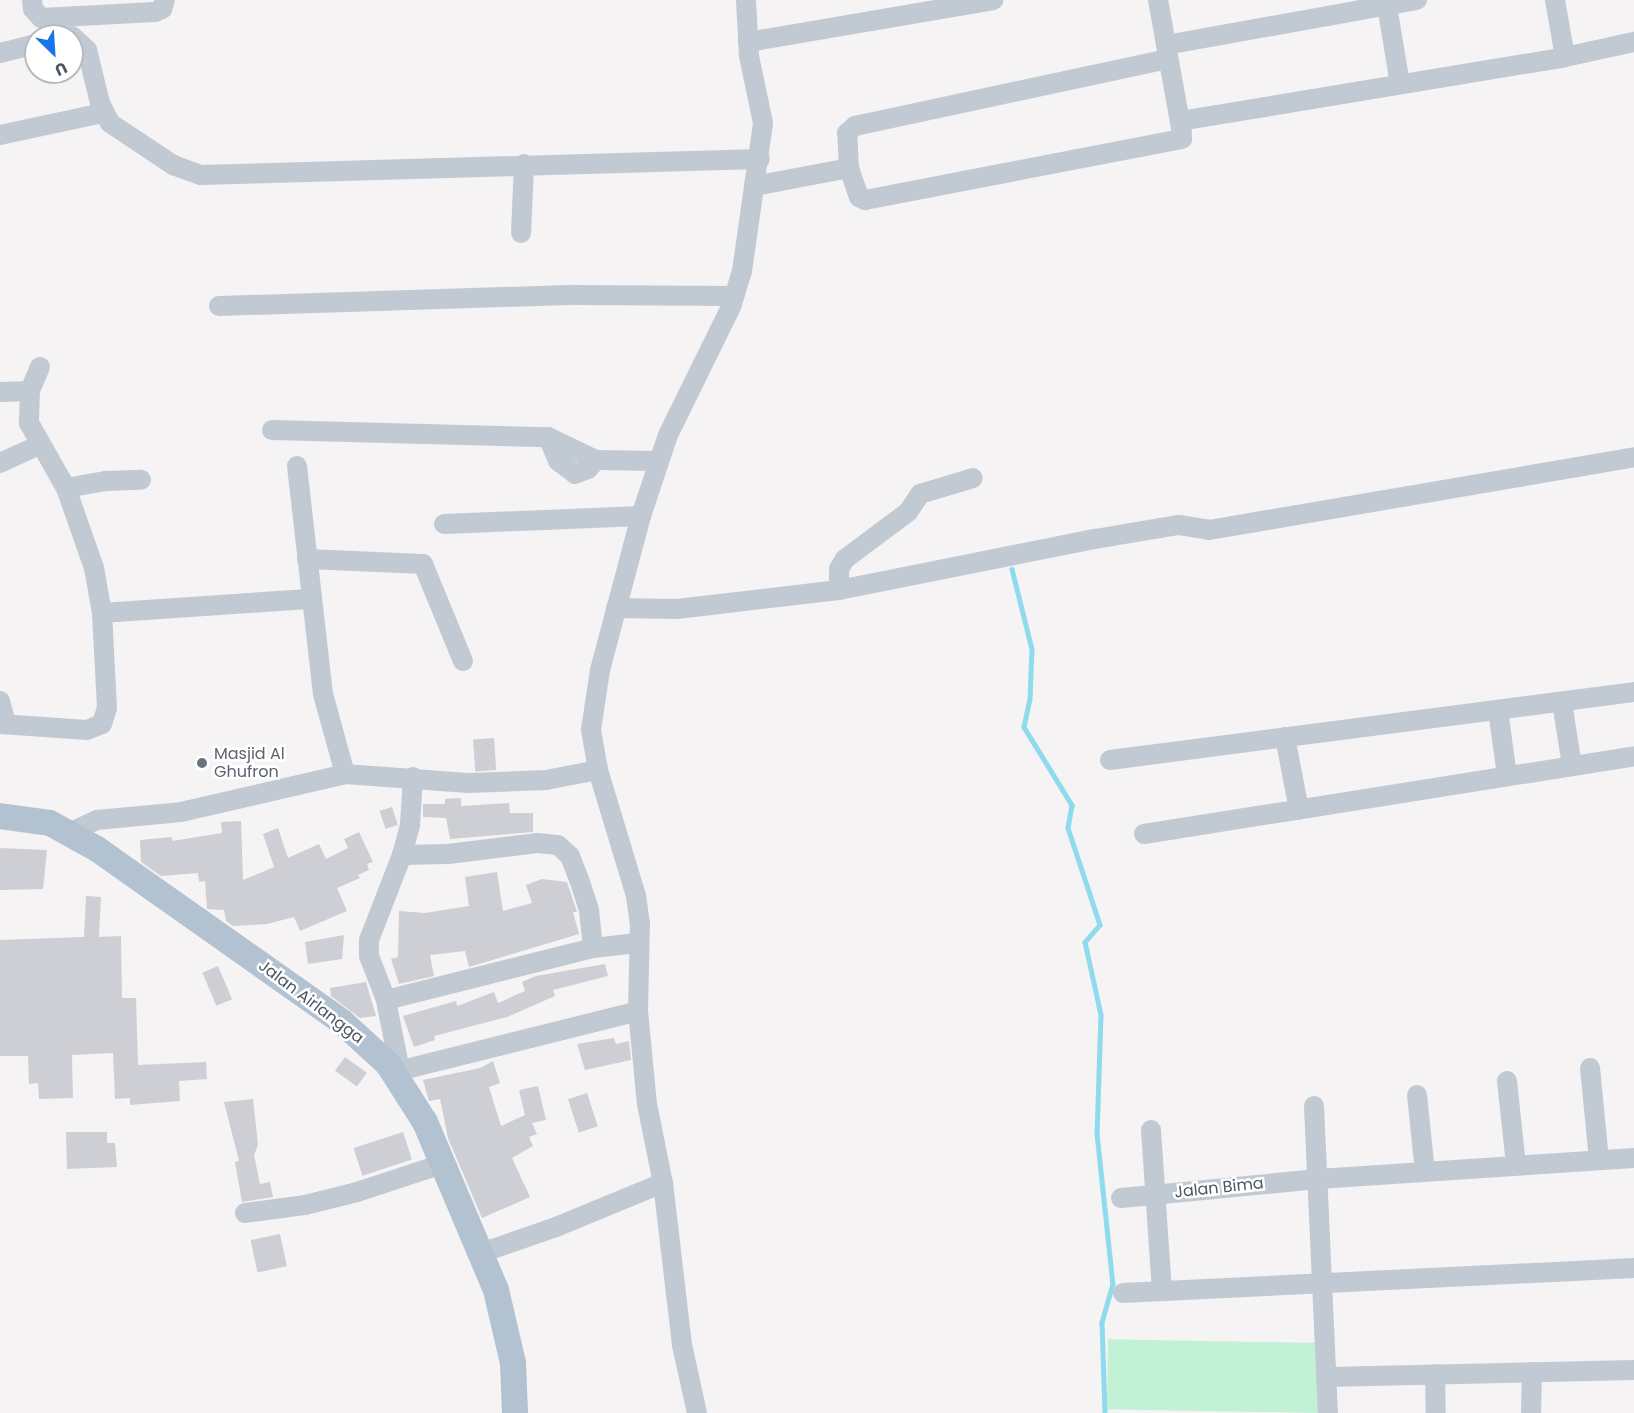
<!DOCTYPE html>
<html>
<head>
<meta charset="utf-8">
<style>
  body { margin:0 }
  #map { position:relative; width:1634px; height:1413px; overflow:hidden; background:#f5f3f3; font-family:Poppins,sans-serif }
  div>[style] { position:absolute }
  [style*='--x'] { left:calc(var(--x)*1px); top:calc(var(--y)*1px); width:calc(var(--w)*1px); rotate:calc(var(--a)*1deg) }
  .green>* { inset:0; background:#c3f1d5; transform-origin:0 0 }
  .stream>* { height:4.5px; margin:-2.25px; padding:0 2.25px; transform-origin:2.25px; border-radius:2.25px; background:#90daee }
  .building>* { inset:0; background:#cdcfd5; transform-origin:0 0 }
  .minor>* { height:20px; margin:-10px; padding:0 10px; transform-origin:10px; border-radius:10px; background:#c1cad2 }
  .major>* { height:26px; margin:-13px; padding:0 13px; transform-origin:13px; border-radius:13px; background:#b3c2d1 }
  .dots>* { width:16px; height:16px; translate:-50% -50%; box-sizing:border-box; border:3px solid #fff; border-radius:50% }
  span { translate:-50% -50%; white-space:nowrap; text-align:center; line-height:1.15; -webkit-text-stroke:5px #fff; paint-order:stroke }
  .worship-label { font-size:16px; color:#5b616d }
  .left { translate:0 -50%; text-align:left }
  .street-label { font-size:16px; color:#4a5661 }
  .north { position:absolute; left:24px; top:24px; width:60px; height:60px; box-sizing:border-box; background:#fff; border:2px solid #b7bbc0; border-radius:50%; rotate:155deg; font-size:16px; font-weight:700; line-height:24px; text-align:center; color:#4a5661 }
  .north::after { content:''; display:block; margin:auto; width:21px; height:27px; background:#1a73e8; clip-path:polygon(50% 0,100% 100%,50% 72%,0 100%) }
</style>
</head>
<body>
<div id="map">
  <div class="green">
    <div style="left:1322px;top:1343px;width:70px;height:214px;rotate:91deg"></div>
  </div>
  <div class="stream">
    <div style="--x:1012;--y:569;--w:82;--a:76"></div>
    <div style="--x:1032;--y:649;--w:50;--a:92.3"></div>
    <div style="--x:1030;--y:699;--w:29;--a:102"></div>
    <div style="--x:1024;--y:727;--w:92;--a:58.4"></div>
    <div style="--x:1072;--y:805;--w:23;--a:100"></div>
    <div style="--x:1068;--y:828;--w:102;--a:71.7"></div>
    <div style="--x:1100;--y:925;--w:23;--a:131"></div>
    <div style="--x:1085;--y:942;--w:75;--a:77.6"></div>
    <div style="--x:1101;--y:1015;--w:118;--a:91.9"></div>
    <div style="--x:1097;--y:1133;--w:152;--a:84"></div>
    <div style="--x:1113;--y:1284;--w:40;--a:106"></div>
    <div style="--x:1102;--y:1322;--w:91;--a:88.1"></div>
  </div>
  <div class="building">
    <div style="left:494px;top:738px;width:32px;height:21px;rotate:86deg"></div>
    <div style="clip-path:polygon(461px 798px,461px 806px,509px 803px,510px 813px,533px 813px,533px 832px,450px 839px,446px 818px,423px 817px,423px 804px,445px 804px,445px 799px)"></div>
    <div style="left:392px;top:807px;width:19px;height:13px;rotate:72deg"></div>
    <div style="clip-path:polygon(241px 821px,243px 880px,274px 867px,263px 834px,278px 828px,288px 858px,319px 844px,326px 859px,348px 848px,344px 839px,359px 832px,373px 862px,367px 864px,369px 870px,358px 875px,360px 878px,337px 888px,347px 911px,300px 931px,294px 917px,267px 924px,233px 926px,226px 921px,224px 910px,207px 909px,205px 881px,199px 882px,198px 873px,161px 876px,141px 862px,140px 840px,172px 837px,172px 841px,222px 833px,221px 822px)"></div>
    <div style="clip-path:polygon(0 848px,47px 850px,43px 889px,0 890px)"></div>
    <div style="clip-path:polygon(497px 872px,503px 911px,532px 903px,526px 885px,542px 879px,567px 882px,577px 912px,573px 912px,579px 934px,469px 967px,465px 951px,430px 955px,434px 976px,399px 984px,391px 959px,398px 957px,399px 911px,425px 913px,469px 906px,465px 877px)"></div>
    <div style="clip-path:polygon(86px 896px,101px 897px,99px 937px,121px 936px,122px 998px,136px 998px,138px 1065px,206px 1062px,207px 1079px,179px 1081px,180px 1101px,130px 1105px,130px 1098px,115px 1099px,113px 1053px,72px 1055px,73px 1098px,39px 1099px,38px 1083px,29px 1084px,28px 1056px,0 1056px,0 940px,84px 937px)"></div>
    <div style="clip-path:polygon(344px 935px,342px 959px,308px 964px,305px 942px)"></div>
    <div style="clip-path:polygon(605px 964px,608px 976px,553px 990px,555px 996px,507px 1017px,434px 1036px,435px 1040px,414px 1047px,403px 1016px,456px 1001px,457px 1006px,494px 992px,498px 1003px,525px 991px,522px 982px,536px 976px)"></div>
    <div style="left:218px;top:966px;width:36px;height:17px;rotate:67deg"></div>
    <div style="clip-path:polygon(366px 982px,376px 1016px,360px 1018px,331px 996px,330px 988px)"></div>
    <div style="clip-path:polygon(614px 1038px,616px 1044px,629px 1041px,631px 1060px,585px 1070px,577px 1044px)"></div>
    <div style="left:345px;top:1057px;width:27px;height:17px;rotate:36deg"></div>
    <div style="clip-path:polygon(493px 1061px,500px 1083px,489px 1087px,501px 1126px,525px 1115px,519px 1090px,538px 1086px,546px 1120px,532px 1123px,537px 1134px,529px 1137px,533px 1146px,512px 1158px,530px 1197px,482px 1218px,448px 1138px,440px 1099px,429px 1101px,423px 1080px,480px 1068px)"></div>
    <div style="left:587px;top:1093px;width:35px;height:20px;rotate:72deg"></div>
    <div style="clip-path:polygon(253px 1099px,258px 1145px,254px 1155px,260px 1184px,270px 1182px,273px 1197px,242px 1202px,235px 1162px,239px 1161px,224px 1102px)"></div>
    <div style="clip-path:polygon(66px 1132px,107px 1132px,107px 1143px,115px 1143px,117px 1167px,67px 1169px)"></div>
    <div style="left:403px;top:1132px;width:29px;height:52px;rotate:72deg"></div>
    <div style="left:280px;top:1234px;width:33px;height:30px;rotate:78deg"></div>
  </div>
  <div class="minor">
    <div style="--x:32;--y:0;--w:9;--a:84"></div>
    <div style="--x:33;--y:9;--w:12;--a:48"></div>
    <div style="--x:41;--y:18;--w:114;--a:-3"></div>
    <div style="--x:155;--y:12;--w:8;--a:-23"></div>
    <div style="--x:162;--y:9;--w:9;--a:-72"></div>
    <div style="--x:1158;--y:0;--w:135;--a:79.8"></div>
    <div style="--x:1386;--y:0;--w:85;--a:80.5"></div>
    <div style="--x:1555;--y:0;--w:58;--a:80"></div>
    <div style="--x:1565;--y:57;--w:71;--a:-12.3"></div>
    <div style="--x:72;--y:36;--w:21;--a:43"></div>
    <div style="--x:87;--y:50;--w:55;--a:76.2"></div>
    <div style="--x:100;--y:103;--w:22;--a:63"></div>
    <div style="--x:110;--y:123;--w:76;--a:33.7"></div>
    <div style="--x:173;--y:165;--w:29;--a:20"></div>
    <div style="--x:200;--y:175;--w:560;--a:-1.64"></div>
    <div style="--x:748;--y:42;--w:249;--a:-9.7"></div>
    <div style="--x:1166;--y:45;--w:255;--a:-10.2"></div>
    <div style="--x:0;--y:53;--w:37;--a:-14"></div>
    <div style="--x:1180;--y:121;--w:390;--a:-9.4"></div>
    <div style="--x:0;--y:135;--w:105;--a:-12.1"></div>
    <div style="--x:849;--y:168;--w:31;--a:71"></div>
    <div style="--x:859;--y:197;--w:7;--a:27"></div>
    <div style="--x:865;--y:200;--w:323;--a:-10.9"></div>
    <div style="--x:754;--y:186;--w:97;--a:-10.7"></div>
    <div style="--x:849;--y:168;--w:35;--a:-93"></div>
    <div style="--x:847;--y:133;--w:11;--a:-41"></div>
    <div style="--x:855;--y:126;--w:320;--a:-12.1"></div>
    <div style="--x:521;--y:233;--w:69;--a:-87.5"></div>
    <div style="--x:219;--y:306;--w:357;--a:-1.8"></div>
    <div style="--x:576;--y:295;--w:158;--a:0.4"></div>
    <div style="--x:40;--y:367;--w:26;--a:113"></div>
    <div style="--x:30;--y:391;--w:32;--a:92"></div>
    <div style="--x:29;--y:423;--w:75;--a:60.4"></div>
    <div style="--x:66;--y:488;--w:85;--a:70.7"></div>
    <div style="--x:94;--y:568;--w:46;--a:79.9"></div>
    <div style="--x:0;--y:392;--w:30;--a:-2"></div>
    <div style="--x:272;--y:430;--w:276;--a:1.5"></div>
    <div style="--x:548;--y:437;--w:26;--a:67"></div>
    <div style="--x:558;--y:461;--w:21;--a:37"></div>
    <div style="--x:575;--y:474;--w:14;--a:-21"></div>
    <div style="--x:588;--y:469;--w:12;--a:-48"></div>
    <div style="--x:596;--y:460;--w:62;--a:0.9"></div>
    <div style="--x:548;--y:437;--w:53;--a:25.6"></div>
    <div style="--x:0;--y:463;--w:43;--a:-24.8"></div>
    <div style="--x:297;--y:466;--w:229;--a:83.5"></div>
    <div style="--x:323;--y:694;--w:83;--a:74.6"></div>
    <div style="--x:66;--y:488;--w:41;--a:-9.9"></div>
    <div style="--x:106;--y:481;--w:35;--a:-2"></div>
    <div style="--x:444;--y:524;--w:197;--a:-2.3"></div>
    <div style="--x:307;--y:559;--w:116;--a:2.5"></div>
    <div style="--x:423;--y:564;--w:105;--a:67.6"></div>
    <div style="--x:839;--y:590;--w:21;--a:-90"></div>
    <div style="--x:839;--y:569;--w:12;--a:-59"></div>
    <div style="--x:845;--y:559;--w:79;--a:-36.7"></div>
    <div style="--x:908;--y:512;--w:22;--a:-56"></div>
    <div style="--x:920;--y:494;--w:55;--a:-16.8"></div>
    <div style="--x:616;--y:608;--w:61;--a:0.9"></div>
    <div style="--x:677;--y:609;--w:163;--a:-6.7"></div>
    <div style="--x:839;--y:590;--w:261;--a:-11.3"></div>
    <div style="--x:1095;--y:539;--w:85;--a:-9.5"></div>
    <div style="--x:1179;--y:525;--w:30;--a:9"></div>
    <div style="--x:1209;--y:530;--w:431;--a:-9.7"></div>
    <div style="--x:0;--y:701;--w:24;--a:75"></div>
    <div style="--x:1562;--y:702;--w:65;--a:81.1"></div>
    <div style="--x:1498;--y:710;--w:67;--a:82.2"></div>
    <div style="--x:0;--y:724;--w:87;--a:3.9"></div>
    <div style="--x:87;--y:730;--w:16;--a:-22"></div>
    <div style="--x:102;--y:724;--w:17;--a:-73"></div>
    <div style="--x:107;--y:708;--w:95;--a:-93"></div>
    <div style="--x:102;--y:613;--w:207;--a:-3.9"></div>
    <div style="--x:1285;--y:737;--w:74;--a:79.1"></div>
    <div style="--x:1110;--y:760;--w:528;--a:-7.39"></div>
    <div style="--x:598;--y:770;--w:132;--a:73.2"></div>
    <div style="--x:636;--y:896;--w:27;--a:82"></div>
    <div style="--x:640;--y:923;--w:88;--a:91.3"></div>
    <div style="--x:638;--y:1011;--w:93;--a:84.5"></div>
    <div style="--x:647;--y:1104;--w:81;--a:78.6"></div>
    <div style="--x:663;--y:1183;--w:163;--a:83.3"></div>
    <div style="--x:682;--y:1345;--w:70;--a:77.6"></div>
    <div style="--x:71;--y:832;--w:29;--a:-25"></div>
    <div style="--x:97;--y:820;--w:84;--a:-5.4"></div>
    <div style="--x:181;--y:812;--w:168;--a:-13"></div>
    <div style="--x:345;--y:774;--w:123;--a:4.2"></div>
    <div style="--x:468;--y:783;--w:78;--a:-2.2"></div>
    <div style="--x:546;--y:780;--w:53;--a:-10.9"></div>
    <div style="--x:598;--y:770;--w:41;--a:-99.9"></div>
    <div style="--x:591;--y:730;--w:61;--a:-81.5"></div>
    <div style="--x:600;--y:670;--w:159;--a:-75.1"></div>
    <div style="--x:641;--y:516;--w:85;--a:-71.6"></div>
    <div style="--x:668;--y:435;--w:143;--a:-63.8"></div>
    <div style="--x:731;--y:307;--w:38;--a:-73"></div>
    <div style="--x:742;--y:271;--w:149;--a:-81.9"></div>
    <div style="--x:763;--y:123;--w:68;--a:-101.8"></div>
    <div style="--x:749;--y:56;--w:56;--a:-93.1"></div>
    <div style="--x:1144;--y:834;--w:496;--a:-9"></div>
    <div style="--x:402;--y:855;--w:46;--a:-1.2"></div>
    <div style="--x:448;--y:854;--w:91;--a:-7"></div>
    <div style="--x:538;--y:843;--w:20;--a:6"></div>
    <div style="--x:558;--y:845;--w:16;--a:43"></div>
    <div style="--x:570;--y:856;--w:25;--a:69"></div>
    <div style="--x:579;--y:879;--w:33;--a:72"></div>
    <div style="--x:589;--y:910;--w:38;--a:84"></div>
    <div style="--x:386;--y:1000;--w:213;--a:-14.1"></div>
    <div style="--x:593;--y:948;--w:44;--a:-6.5"></div>
    <div style="--x:1590;--y:1068;--w:92;--a:84.4"></div>
    <div style="--x:402;--y:1070;--w:243;--a:-14"></div>
    <div style="--x:402;--y:1081;--w:83;--a:-101.2"></div>
    <div style="--x:386;--y:1000;--w:47;--a:-111.1"></div>
    <div style="--x:369;--y:956;--w:16;--a:-90"></div>
    <div style="--x:369;--y:940;--w:91;--a:-68.8"></div>
    <div style="--x:402;--y:855;--w:31;--a:-75"></div>
    <div style="--x:410;--y:825;--w:48;--a:-86.4"></div>
    <div style="--x:1507;--y:1081;--w:84;--a:83.9"></div>
    <div style="--x:1417;--y:1095;--w:77;--a:84.1"></div>
    <div style="--x:1314;--y:1106;--w:307;--a:87.4"></div>
    <div style="--x:1151;--y:1130;--w:161;--a:86.1"></div>
    <div style="--x:1121;--y:1198;--w:198;--a:-5.5"></div>
    <div style="--x:1318;--y:1179;--w:317;--a:-3.8"></div>
    <div style="--x:245;--y:1213;--w:61;--a:-7.6"></div>
    <div style="--x:305;--y:1205;--w:54;--a:-14"></div>
    <div style="--x:357;--y:1192;--w:89;--a:-18.2"></div>
    <div style="--x:481;--y:1253;--w:79;--a:-19.1"></div>
    <div style="--x:556;--y:1227;--w:116;--a:-22.4"></div>
    <div style="--x:1123;--y:1293;--w:512;--a:-2.8"></div>
    <div style="--x:1435;--y:1374;--w:39;--a:89"></div>
    <div style="--x:1327;--y:1377;--w:307;--a:-1.3"></div>
    <div style="--x:1531;--y:1413;--w:41;--a:-88.6"></div>
  </div>
  <div class="major">
    <div style="--x:0;--y:816;--w:50;--a:8"></div>
    <div style="--x:50;--y:823;--w:54;--a:29"></div>
    <div style="--x:97;--y:849;--w:300;--a:35.2"></div>
    <div style="--x:342;--y:1022;--w:62;--a:42.4"></div>
    <div style="--x:388;--y:1064;--w:69;--a:57.5"></div>
    <div style="--x:425;--y:1122;--w:182;--a:67.1"></div>
    <div style="--x:496;--y:1290;--w:75;--a:76.9"></div>
    <div style="--x:513;--y:1363;--w:50;--a:87.7"></div>
  </div>
  <div class="dots">
    <div style="left:202px;top:763px;background:#6b7280"></div>
  </div>
  <div class="worship-label">
    <span class="left" style="left:214px;top:763px">Masjid Al<br>Ghufron</span>
  </div>
  <div class="street-label">
    <span style="left:311px;top:1002px;rotate:37deg">Jalan Airlangga</span>
    <span style="left:1219px;top:1188px;rotate:-6deg">Jalan Bima</span>
  </div>
  <div class="north">U</div>
</div>
</body>
</html>
